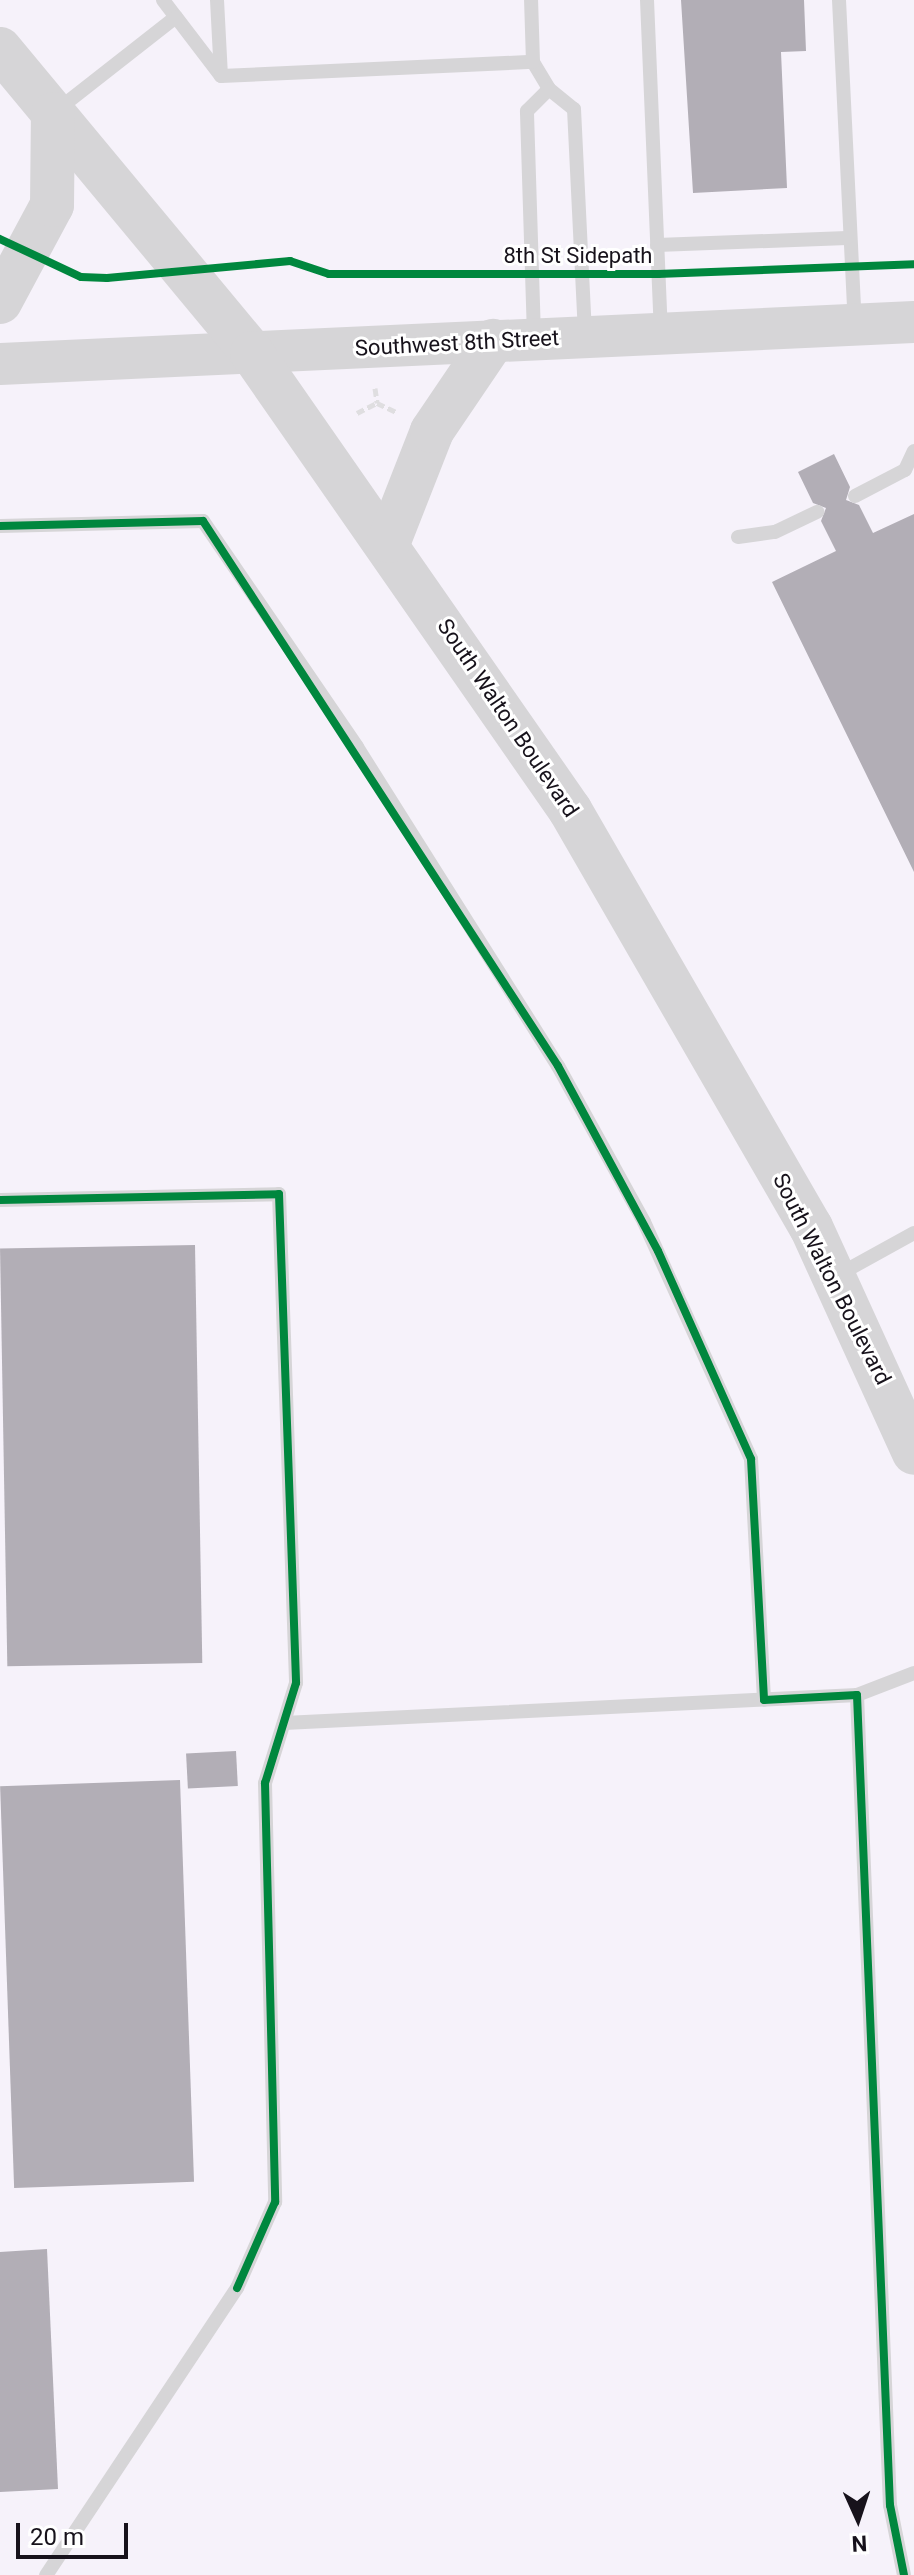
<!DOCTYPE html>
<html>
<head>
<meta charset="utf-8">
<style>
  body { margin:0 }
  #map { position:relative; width:914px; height:2575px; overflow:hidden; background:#f6f2fa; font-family:Roboto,sans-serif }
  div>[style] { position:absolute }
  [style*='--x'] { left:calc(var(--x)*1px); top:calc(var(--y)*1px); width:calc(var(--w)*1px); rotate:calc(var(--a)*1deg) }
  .building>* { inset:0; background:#b2aeb6; transform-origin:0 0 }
  .path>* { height:5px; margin-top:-2.5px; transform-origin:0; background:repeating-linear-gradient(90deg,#dfdee0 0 8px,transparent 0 12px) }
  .lane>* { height:14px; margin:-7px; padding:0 7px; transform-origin:7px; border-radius:7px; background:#d6d5d7 }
  .secondary>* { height:42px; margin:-21px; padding:0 21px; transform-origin:21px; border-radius:21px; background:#d6d5d7 }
  .primary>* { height:44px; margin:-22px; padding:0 22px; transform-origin:22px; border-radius:22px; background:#d6d5d7 }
  .cycleway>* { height:8px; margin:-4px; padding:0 4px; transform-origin:4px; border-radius:4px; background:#00873e }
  span { translate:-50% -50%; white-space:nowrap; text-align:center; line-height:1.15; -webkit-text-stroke:6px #fff; paint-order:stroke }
  .street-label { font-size:22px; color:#17121b }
  .north { position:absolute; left:818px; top:2479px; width:80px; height:80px; -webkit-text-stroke:6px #fff; paint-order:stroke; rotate:177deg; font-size:22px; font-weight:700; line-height:32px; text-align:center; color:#17121b }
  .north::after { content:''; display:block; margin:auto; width:28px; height:36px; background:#17121b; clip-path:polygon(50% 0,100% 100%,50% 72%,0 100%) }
  .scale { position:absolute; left:16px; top:2523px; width:112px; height:36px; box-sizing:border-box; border:4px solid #17121b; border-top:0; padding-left:10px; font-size:24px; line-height:28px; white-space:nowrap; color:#17121b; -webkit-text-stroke:6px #fff; paint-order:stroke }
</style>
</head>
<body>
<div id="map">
  <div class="building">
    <div style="clip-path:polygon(681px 0,804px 0,806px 51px,781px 52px,787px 188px,693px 193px)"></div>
    <div style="clip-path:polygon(834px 454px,850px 487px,846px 500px,859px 505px,873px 533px,914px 514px,914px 872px,772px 582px,836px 551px,821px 521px,826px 508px,813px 503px,798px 472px)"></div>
    <div style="left:195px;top:1245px;width:418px;height:195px;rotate:89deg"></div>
    <div style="left:236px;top:1751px;width:35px;height:50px;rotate:87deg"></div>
    <div style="left:180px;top:1780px;width:402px;height:180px;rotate:88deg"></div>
    <div style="clip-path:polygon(47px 2249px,58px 2489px,0 2492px,0 2252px)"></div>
  </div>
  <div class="path">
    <div style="--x:375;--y:388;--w:15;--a:82"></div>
    <div style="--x:377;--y:403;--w:23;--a:25"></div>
    <div style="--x:357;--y:413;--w:22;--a:-27"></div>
  </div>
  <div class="lane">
    <div style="--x:163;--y:0;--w:21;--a:53"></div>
    <div style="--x:217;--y:0;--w:76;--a:87"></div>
    <div style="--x:647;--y:0;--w:329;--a:87.6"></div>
    <div style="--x:839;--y:0;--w:323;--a:87.2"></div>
    <div style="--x:533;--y:62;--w:31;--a:59"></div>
    <div style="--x:56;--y:111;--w:152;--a:-38.1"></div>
    <div style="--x:176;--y:17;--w:74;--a:52.7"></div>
    <div style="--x:221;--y:76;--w:312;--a:-2.6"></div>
    <div style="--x:533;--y:62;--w:62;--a:-91.8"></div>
    <div style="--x:657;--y:245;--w:190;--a:-2.1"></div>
    <div style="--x:534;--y:336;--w:225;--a:-91.8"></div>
    <div style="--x:527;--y:111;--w:31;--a:-45"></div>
    <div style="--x:549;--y:89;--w:32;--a:39"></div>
    <div style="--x:574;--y:109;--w:224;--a:87.2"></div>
    <div style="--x:855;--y:496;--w:56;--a:-27.5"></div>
    <div style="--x:905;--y:470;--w:21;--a:-65"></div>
    <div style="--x:0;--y:526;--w:203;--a:-1.4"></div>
    <div style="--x:203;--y:521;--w:273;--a:55.7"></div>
    <div style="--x:357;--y:747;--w:377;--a:57.8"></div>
    <div style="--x:558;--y:1066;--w:178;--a:61.1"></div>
    <div style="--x:644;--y:1222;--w:260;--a:65.7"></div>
    <div style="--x:751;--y:1459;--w:241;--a:86.9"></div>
    <div style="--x:738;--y:537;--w:37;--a:-8"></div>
    <div style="--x:775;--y:532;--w:47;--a:-25.5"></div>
    <div style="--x:0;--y:1200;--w:279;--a:-1.2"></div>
    <div style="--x:279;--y:1194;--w:489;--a:88"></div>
    <div style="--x:296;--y:1683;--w:105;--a:107.2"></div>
    <div style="--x:265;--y:1783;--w:419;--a:88.6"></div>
    <div style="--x:275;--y:2202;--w:94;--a:113.8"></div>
    <div style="--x:237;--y:2288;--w:345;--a:123.6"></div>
    <div style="--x:838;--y:1275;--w:87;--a:-28.9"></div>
    <div style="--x:857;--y:1695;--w:811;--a:87.67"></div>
    <div style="--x:890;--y:2505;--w:71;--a:78.7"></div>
    <div style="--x:284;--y:1723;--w:574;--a:-2.8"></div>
    <div style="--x:857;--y:1695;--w:61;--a:-21.1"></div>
  </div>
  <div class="secondary">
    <div style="--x:0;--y:364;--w:915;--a:-2.63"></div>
  </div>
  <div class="primary">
    <div style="--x:0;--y:49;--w:395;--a:50.3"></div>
    <div style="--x:252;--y:353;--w:557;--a:55.17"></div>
    <div style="--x:570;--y:810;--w:482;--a:60"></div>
    <div style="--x:811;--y:1227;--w:248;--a:65.5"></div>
    <div style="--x:0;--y:302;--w:110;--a:-61.8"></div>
    <div style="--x:52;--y:205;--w:91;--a:-89.4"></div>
    <div style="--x:389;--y:541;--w:118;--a:-68.6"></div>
    <div style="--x:432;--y:431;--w:109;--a:-55.9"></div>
  </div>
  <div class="cycleway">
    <div style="--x:0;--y:239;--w:89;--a:25.1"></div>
    <div style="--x:81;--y:277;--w:26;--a:2"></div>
    <div style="--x:107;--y:278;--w:184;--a:-5.3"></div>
    <div style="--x:290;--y:261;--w:41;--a:18.4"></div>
    <div style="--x:329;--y:274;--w:329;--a:0"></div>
    <div style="--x:658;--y:274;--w:256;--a:-2.2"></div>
    <div style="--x:0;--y:526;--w:203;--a:-1.4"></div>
    <div style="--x:203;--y:521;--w:650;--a:56.92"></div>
    <div style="--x:558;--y:1066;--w:210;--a:61.6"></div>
    <div style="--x:658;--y:1251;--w:228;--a:65.9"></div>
    <div style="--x:751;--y:1459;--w:241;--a:86.9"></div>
    <div style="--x:764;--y:1700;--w:93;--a:-3.1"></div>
    <div style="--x:857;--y:1695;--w:811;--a:87.67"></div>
    <div style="--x:890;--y:2505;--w:71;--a:78.7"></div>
    <div style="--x:0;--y:1200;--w:279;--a:-1.2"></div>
    <div style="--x:279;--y:1194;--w:489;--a:88"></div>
    <div style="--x:296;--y:1683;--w:105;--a:107.2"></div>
    <div style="--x:265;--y:1783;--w:419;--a:88.6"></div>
    <div style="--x:275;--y:2202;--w:94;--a:113.8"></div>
  </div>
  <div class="street-label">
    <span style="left:578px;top:256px">8th St Sidepath</span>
    <span style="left:457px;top:343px;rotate:-3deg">Southwest 8th Street</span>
    <span style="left:508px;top:718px;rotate:56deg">South Walton Boulevard</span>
    <span style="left:832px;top:1279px;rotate:63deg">South Walton Boulevard</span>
  </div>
  <div class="north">N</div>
  <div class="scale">20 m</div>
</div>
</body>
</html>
